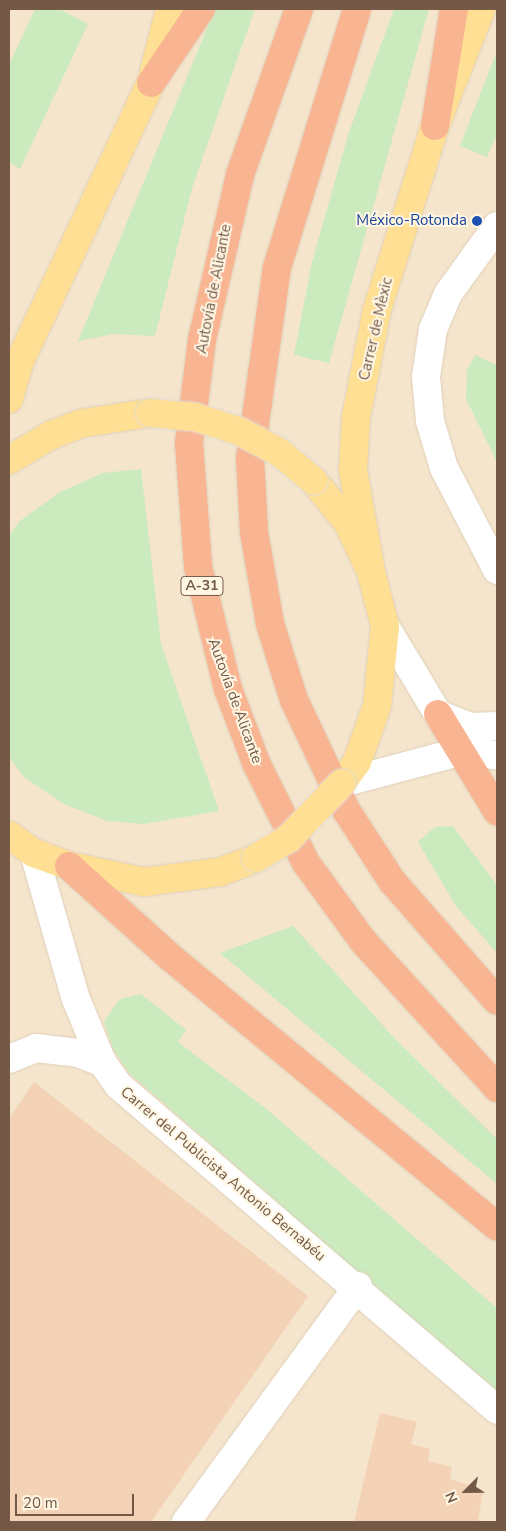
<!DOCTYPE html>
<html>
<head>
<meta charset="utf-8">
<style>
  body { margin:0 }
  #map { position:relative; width:506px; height:1531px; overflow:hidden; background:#fdf3de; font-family:"Nunito Sans",sans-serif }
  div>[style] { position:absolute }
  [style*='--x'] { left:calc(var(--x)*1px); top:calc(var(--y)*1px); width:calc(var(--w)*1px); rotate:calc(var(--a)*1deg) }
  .residential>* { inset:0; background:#f4e5cc; transform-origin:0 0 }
  .green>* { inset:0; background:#cbeabd }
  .building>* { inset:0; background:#f3d2b5 }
  .roads { filter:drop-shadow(0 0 1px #e0cfba) drop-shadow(0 0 1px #e0cfba) }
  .minor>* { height:28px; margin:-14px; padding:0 14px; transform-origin:14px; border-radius:14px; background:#fff }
  .major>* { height:28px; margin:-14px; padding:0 14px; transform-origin:14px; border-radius:14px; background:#fedf93 }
  .highway>* { height:28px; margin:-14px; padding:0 14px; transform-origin:14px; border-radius:14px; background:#f9b592 }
  .bridges { filter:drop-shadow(0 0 1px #e0dad6) drop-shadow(0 0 1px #e0dad6) }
  .major-bridge>* { height:28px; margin:-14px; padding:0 14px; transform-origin:14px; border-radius:14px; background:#fedf93 }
  .dots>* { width:14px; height:14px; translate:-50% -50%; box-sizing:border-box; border:2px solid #fff7e4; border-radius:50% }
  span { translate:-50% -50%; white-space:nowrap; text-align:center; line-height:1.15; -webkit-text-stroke:4px #fff7e4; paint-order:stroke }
  .shield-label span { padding:1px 4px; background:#fff7e4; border:1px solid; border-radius:4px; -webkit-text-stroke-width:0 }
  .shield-label { font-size:14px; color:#735946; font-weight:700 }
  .transit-label { font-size:15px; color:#164399 }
  .right { translate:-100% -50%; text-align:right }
  .street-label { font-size:15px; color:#735946 }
  .frame { position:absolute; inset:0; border:10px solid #735946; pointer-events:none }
  .north { position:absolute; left:441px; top:1466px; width:50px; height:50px; -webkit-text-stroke:4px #fff7e4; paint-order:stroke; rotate:247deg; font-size:14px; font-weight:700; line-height:20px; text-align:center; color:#735946 }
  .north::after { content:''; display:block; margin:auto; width:18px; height:22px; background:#735946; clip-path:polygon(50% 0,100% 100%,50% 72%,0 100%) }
  .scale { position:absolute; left:15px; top:1494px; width:119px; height:22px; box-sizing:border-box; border:2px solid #735946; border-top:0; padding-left:6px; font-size:15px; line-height:18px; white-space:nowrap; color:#735946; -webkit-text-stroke:4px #fff7e4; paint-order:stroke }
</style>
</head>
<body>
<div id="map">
  <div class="residential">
    <div style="left:9px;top:9px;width:488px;height:1513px"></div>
  </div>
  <div class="green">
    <div style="clip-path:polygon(35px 9px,59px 9px,88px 24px,20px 169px,9px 162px,9px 65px)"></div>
    <div style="clip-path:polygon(215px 9px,255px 9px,192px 188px,155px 336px,113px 334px,78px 341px)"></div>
    <div style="clip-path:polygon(394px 9px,429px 9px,329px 363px,294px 355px,312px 262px,348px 135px)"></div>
    <div style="clip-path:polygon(497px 51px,497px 135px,487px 157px,460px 146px)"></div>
    <div style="clip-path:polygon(475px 355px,497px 365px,497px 462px,466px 399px,467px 370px)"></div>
    <div style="clip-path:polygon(141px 469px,161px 644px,219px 811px,144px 824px,107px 821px,64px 804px,24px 777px,9px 757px,9px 535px,20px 521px,60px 492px,103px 473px)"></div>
    <div style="clip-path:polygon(453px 826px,497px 885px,497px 953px,456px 906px,418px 842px,435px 827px)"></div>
    <div style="clip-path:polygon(293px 926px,398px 1042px,497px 1139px,497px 1184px,220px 953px)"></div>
    <div style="clip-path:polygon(141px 994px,186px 1030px,178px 1042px,264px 1107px,497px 1308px,497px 1394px,129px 1073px,113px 1049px,104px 1021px,120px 999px)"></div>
  </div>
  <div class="building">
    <div style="clip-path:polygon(34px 1082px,308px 1296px,151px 1522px,9px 1522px,9px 1119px)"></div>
    <div style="clip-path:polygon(380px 1413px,417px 1422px,411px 1444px,430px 1449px,428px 1461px,452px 1467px,450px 1479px,483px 1490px,478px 1522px,354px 1522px)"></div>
  </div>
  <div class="roads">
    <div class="minor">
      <div style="--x:497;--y:226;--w:84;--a:125.8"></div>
      <div style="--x:448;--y:294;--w:38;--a:113"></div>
      <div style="--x:433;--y:329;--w:49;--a:98.3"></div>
      <div style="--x:426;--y:377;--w:44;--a:84.8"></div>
      <div style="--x:430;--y:421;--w:49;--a:73.4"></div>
      <div style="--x:444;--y:468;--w:115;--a:62.5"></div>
      <div style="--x:385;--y:626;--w:103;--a:58.9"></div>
      <div style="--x:438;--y:714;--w:35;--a:22"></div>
      <div style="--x:470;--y:727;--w:27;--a:-2"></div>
      <div style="--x:342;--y:783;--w:124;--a:-14.9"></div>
      <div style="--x:462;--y:751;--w:35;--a:7"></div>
      <div style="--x:34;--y:853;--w:152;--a:74"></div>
      <div style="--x:76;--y:999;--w:68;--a:67.6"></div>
      <div style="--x:102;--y:1062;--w:28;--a:55"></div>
      <div style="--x:118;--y:1085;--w:499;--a:40.6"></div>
      <div style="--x:9;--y:1059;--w:29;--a:-22"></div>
      <div style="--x:36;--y:1048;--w:42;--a:6.8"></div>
      <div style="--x:78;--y:1053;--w:26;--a:21"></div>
      <div style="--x:186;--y:1522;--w:292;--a:-53.9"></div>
    </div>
    <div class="major">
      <div style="--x:9;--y:399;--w:37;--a:-74"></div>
      <div style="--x:19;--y:363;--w:310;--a:-64.8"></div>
      <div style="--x:151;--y:83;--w:76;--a:-75.6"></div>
      <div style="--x:9;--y:460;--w:49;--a:-30.8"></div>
      <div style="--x:51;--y:435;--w:34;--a:-21"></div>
      <div style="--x:83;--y:423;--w:68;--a:-8.5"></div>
      <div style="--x:314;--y:481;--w:54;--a:51"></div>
      <div style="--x:348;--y:523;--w:54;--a:64.9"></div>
      <div style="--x:371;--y:572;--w:56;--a:75.5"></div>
      <div style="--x:385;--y:626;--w:80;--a:95.7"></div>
      <div style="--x:377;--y:706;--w:59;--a:109.7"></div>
      <div style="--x:357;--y:762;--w:26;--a:126"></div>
      <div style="--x:371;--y:572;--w:104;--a:-100"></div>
      <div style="--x:353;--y:470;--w:53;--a:-86.8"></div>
      <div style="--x:356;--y:417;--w:109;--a:-78.9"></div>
      <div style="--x:377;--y:310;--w:193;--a:-72.5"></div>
      <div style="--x:435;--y:126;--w:126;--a:-68.5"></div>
      <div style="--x:9;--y:835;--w:31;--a:36"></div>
      <div style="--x:34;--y:853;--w:37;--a:20"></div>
      <div style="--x:69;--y:866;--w:77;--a:12"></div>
      <div style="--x:144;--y:882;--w:77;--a:-7.5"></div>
      <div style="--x:220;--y:872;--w:39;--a:-21"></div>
    </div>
    <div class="highway">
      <div style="--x:299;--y:9;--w:176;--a:109.6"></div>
      <div style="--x:240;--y:175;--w:169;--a:103"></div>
      <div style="--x:202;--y:340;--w:104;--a:97.2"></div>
      <div style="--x:189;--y:443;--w:124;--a:85.8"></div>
      <div style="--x:198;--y:567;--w:126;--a:76.2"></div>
      <div style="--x:228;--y:689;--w:81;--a:69.1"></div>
      <div style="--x:257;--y:765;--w:110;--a:63.4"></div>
      <div style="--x:306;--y:863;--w:97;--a:53.8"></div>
      <div style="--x:363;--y:941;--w:199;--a:47.6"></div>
      <div style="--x:357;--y:9;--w:270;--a:107.2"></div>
      <div style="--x:277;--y:267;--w:193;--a:98"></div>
      <div style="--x:250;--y:458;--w:74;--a:86.9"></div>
      <div style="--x:254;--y:532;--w:93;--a:80.1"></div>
      <div style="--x:270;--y:624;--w:80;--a:72.5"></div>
      <div style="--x:294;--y:700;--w:122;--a:64.7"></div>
      <div style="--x:346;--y:810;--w:85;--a:57.1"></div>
      <div style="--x:392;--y:881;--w:159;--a:48.8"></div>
      <div style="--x:151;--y:83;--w:89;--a:-56"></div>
      <div style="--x:435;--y:126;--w:119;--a:-80.8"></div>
      <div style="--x:438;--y:714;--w:114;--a:58.7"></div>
      <div style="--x:69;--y:866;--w:136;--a:42"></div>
      <div style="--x:170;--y:957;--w:424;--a:39.5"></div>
    </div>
  </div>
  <div class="bridges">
    <div class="major-bridge">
      <div style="--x:150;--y:413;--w:45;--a:5.1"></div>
      <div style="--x:195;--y:417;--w:46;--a:17.7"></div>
      <div style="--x:239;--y:431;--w:45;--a:27.7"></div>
      <div style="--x:279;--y:452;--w:45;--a:39.6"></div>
      <div style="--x:256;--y:858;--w:39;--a:-31"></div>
      <div style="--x:289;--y:838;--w:76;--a:-46.1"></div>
    </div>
  </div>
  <div class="dots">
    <div style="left:477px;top:221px;background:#1a4fb4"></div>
  </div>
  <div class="shield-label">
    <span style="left:202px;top:586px">A-31</span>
  </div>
  <div class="transit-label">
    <span class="right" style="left:467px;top:221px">México-Rotonda</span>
  </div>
  <div class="street-label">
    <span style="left:214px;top:289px;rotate:-79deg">Autovía de Alicante</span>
    <span style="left:376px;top:329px;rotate:-77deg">Carrer de Mèxic</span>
    <span style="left:235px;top:701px;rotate:70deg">Autovía de Alicante</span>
    <span style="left:223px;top:1174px;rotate:40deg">Carrer del Publicista Antonio Bernabéu</span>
  </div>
  <div class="frame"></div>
  <div class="north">N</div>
  <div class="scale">20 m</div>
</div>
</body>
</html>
